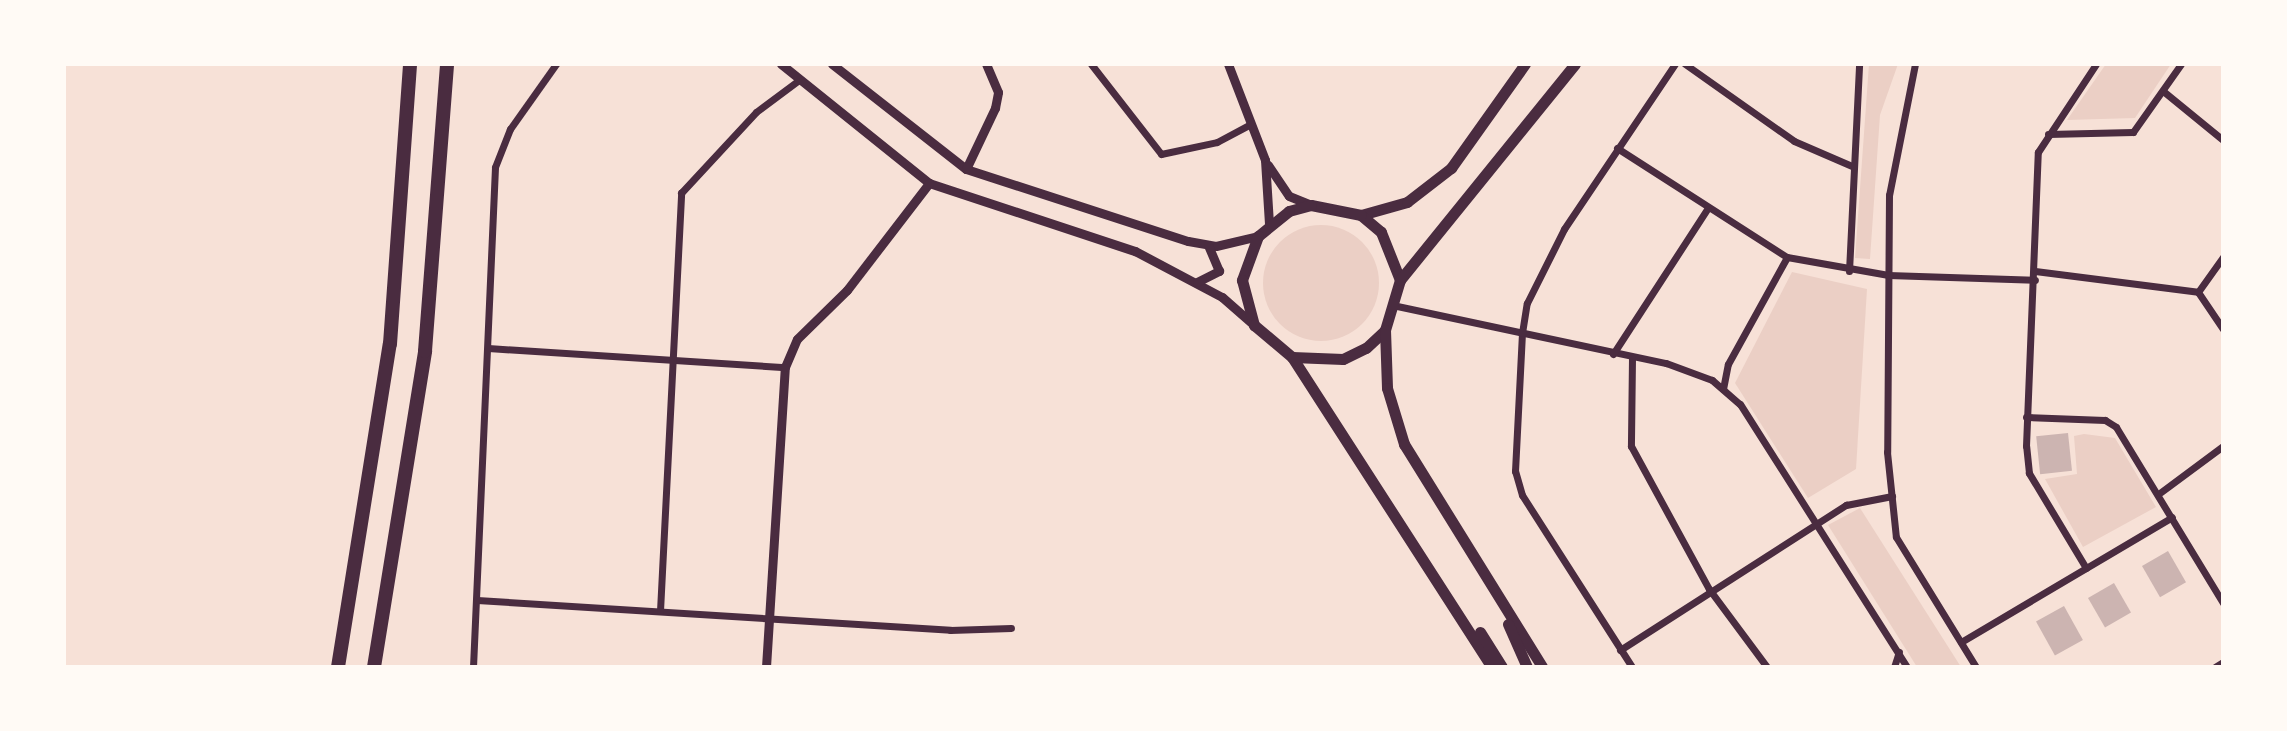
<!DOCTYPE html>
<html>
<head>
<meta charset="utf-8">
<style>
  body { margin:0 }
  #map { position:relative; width:2287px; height:731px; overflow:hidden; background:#f7e1d7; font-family:Georgia,serif }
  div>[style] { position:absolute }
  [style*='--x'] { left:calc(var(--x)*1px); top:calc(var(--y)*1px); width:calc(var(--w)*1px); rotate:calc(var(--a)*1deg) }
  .green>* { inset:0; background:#ebcfc5 }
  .round { border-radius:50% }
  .building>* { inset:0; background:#ccb4b1; transform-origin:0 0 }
  .minor>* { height:7px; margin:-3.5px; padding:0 3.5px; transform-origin:3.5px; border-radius:3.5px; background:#4a2c40 }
  .tertiary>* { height:9px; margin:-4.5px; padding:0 4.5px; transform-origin:4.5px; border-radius:4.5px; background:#4a2c40 }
  .primary>* { height:11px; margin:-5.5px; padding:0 5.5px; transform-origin:5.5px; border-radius:5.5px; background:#4a2c40 }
  .motorway>* { height:14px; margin:-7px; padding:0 7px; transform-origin:7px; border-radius:7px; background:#4a2c40 }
  span { translate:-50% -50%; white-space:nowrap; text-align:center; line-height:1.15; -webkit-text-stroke:8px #fffaf5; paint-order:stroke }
  .frame { position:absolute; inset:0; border:66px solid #fffaf5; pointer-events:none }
</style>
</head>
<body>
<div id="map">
  <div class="green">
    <div style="clip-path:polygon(1869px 64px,1898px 64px,1880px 115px,1870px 259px,1855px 258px)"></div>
    <div style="clip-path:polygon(2106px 64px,2171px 64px,2135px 118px,2067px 120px)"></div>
    <div class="round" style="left:1263px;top:225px;width:116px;height:116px"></div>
    <div style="clip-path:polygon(1792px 272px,1867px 289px,1856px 469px,1808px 498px,1735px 383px)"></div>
    <div style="clip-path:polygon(2084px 434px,2115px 438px,2156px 507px,2083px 547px,2045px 479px,2077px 474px,2074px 436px)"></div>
    <div style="clip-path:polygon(1860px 508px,1961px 667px,1917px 667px,1828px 525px)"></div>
  </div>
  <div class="building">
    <div style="left:2068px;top:433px;width:38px;height:32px;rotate:84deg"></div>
    <div style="left:2168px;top:551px;width:36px;height:30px;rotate:60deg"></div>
    <div style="left:2114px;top:583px;width:34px;height:30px;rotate:60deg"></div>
    <div style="left:2064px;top:606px;width:39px;height:32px;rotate:61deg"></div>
  </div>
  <div class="minor">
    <div style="--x:1091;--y:64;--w:114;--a:52.1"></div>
    <div style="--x:1161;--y:154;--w:57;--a:-12.1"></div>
    <div style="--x:1217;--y:142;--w:38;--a:-28"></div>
    <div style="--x:1685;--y:64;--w:133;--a:35.2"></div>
    <div style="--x:1794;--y:141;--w:63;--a:23.3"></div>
    <div style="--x:1915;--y:64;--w:134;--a:101.2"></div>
    <div style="--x:1889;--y:195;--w:257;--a:90.4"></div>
    <div style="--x:1887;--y:452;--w:85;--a:84"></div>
    <div style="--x:1896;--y:537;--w:153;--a:58.4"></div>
    <div style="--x:2163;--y:91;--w:77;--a:39.2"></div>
    <div style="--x:2048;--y:134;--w:85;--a:-1.3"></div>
    <div style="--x:2133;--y:132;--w:83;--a:-54.8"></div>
    <div style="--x:1617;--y:148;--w:202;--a:32.7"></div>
    <div style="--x:1787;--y:257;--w:103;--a:10.1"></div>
    <div style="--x:1888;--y:275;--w:147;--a:1.9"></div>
    <div style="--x:1849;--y:271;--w:207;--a:-87.2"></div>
    <div style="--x:2035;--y:271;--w:164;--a:7.3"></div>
    <div style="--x:2198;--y:292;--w:43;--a:-54.5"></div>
    <div style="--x:2198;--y:292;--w:45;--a:56"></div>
    <div style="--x:1397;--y:306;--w:275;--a:12"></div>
    <div style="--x:1666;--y:363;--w:49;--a:20.3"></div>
    <div style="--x:1712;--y:380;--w:37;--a:41"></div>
    <div style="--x:1740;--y:404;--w:312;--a:57.6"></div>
    <div style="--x:488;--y:348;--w:298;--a:3.7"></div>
    <div style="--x:1613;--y:354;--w:173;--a:-57"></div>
    <div style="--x:1632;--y:358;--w:88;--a:90.7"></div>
    <div style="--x:1631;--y:446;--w:163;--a:61.4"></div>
    <div style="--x:1709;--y:589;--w:97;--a:53.4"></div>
    <div style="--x:1723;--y:389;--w:25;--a:-79"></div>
    <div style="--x:1728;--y:364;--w:122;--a:-61.1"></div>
    <div style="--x:2026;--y:417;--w:79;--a:2.2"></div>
    <div style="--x:2105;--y:420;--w:13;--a:32"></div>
    <div style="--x:2116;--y:427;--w:206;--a:58.7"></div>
    <div style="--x:2161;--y:492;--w:77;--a:-36.6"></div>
    <div style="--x:2086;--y:568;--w:111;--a:-121"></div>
    <div style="--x:2029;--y:473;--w:27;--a:-96"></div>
    <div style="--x:2026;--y:446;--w:294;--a:-87.7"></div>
    <div style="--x:2038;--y:152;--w:105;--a:-56.6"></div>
    <div style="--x:477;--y:600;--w:474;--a:3.6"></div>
    <div style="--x:950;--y:630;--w:61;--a:-1.9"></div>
    <div style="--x:660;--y:611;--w:419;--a:-87.1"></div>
    <div style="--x:681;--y:193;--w:110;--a:-47.2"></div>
    <div style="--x:756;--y:112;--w:54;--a:-36.7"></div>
    <div style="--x:1961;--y:642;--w:245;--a:-30.6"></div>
    <div style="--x:1620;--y:650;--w:269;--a:-32.7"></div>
    <div style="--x:1846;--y:505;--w:47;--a:-11.1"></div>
    <div style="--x:473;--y:667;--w:500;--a:-87.48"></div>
    <div style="--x:495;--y:167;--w:41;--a:-68.5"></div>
    <div style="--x:510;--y:129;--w:80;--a:-54.7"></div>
    <div style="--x:1632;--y:667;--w:204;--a:-122.6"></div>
    <div style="--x:1522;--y:495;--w:25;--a:-106"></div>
    <div style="--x:1515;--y:471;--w:138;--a:-87.1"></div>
    <div style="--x:1522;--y:333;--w:30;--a:-81"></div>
    <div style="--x:1527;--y:303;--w:83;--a:-63.4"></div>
    <div style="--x:1564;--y:229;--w:199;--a:-56.1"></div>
    <div style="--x:1894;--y:667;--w:16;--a:-72"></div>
    <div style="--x:2215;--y:667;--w:9;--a:-32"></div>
  </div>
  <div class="tertiary">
    <div style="--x:781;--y:64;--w:190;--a:38.8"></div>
    <div style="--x:929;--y:183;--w:217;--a:18.3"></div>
    <div style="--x:1135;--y:251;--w:98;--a:27.9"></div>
    <div style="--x:1222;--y:297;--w:43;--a:41.2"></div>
    <div style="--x:832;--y:64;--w:170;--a:38.1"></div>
    <div style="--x:966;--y:169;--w:233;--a:18"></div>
    <div style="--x:1188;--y:241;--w:28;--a:10"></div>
    <div style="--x:1216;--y:246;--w:43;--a:-13.4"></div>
    <div style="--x:1228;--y:64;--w:103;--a:68.9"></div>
    <div style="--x:1265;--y:160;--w:64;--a:86.4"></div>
    <div style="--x:1268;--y:165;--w:37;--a:56"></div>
    <div style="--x:1289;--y:196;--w:24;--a:22"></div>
    <div style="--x:966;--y:169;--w:68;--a:-64.6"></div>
    <div style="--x:995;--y:108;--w:16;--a:-79"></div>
    <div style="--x:998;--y:92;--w:30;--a:-113"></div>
    <div style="--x:1197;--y:282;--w:25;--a:-27"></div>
    <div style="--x:1219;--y:271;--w:28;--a:-113"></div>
    <div style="--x:766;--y:667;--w:301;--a:-86.4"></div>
    <div style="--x:785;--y:367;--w:30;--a:-67"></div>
    <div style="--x:797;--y:339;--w:70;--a:-44.4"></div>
    <div style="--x:847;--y:290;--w:135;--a:-52.5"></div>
  </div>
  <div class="primary">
    <div style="--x:1361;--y:215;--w:48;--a:-15.8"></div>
    <div style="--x:1407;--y:202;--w:56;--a:-37.7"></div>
    <div style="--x:1451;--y:168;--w:128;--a:-54.6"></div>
    <div style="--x:1400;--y:280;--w:52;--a:-111.6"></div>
    <div style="--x:1381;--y:232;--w:26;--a:-140"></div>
    <div style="--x:1361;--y:215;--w:51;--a:-168.7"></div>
    <div style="--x:1311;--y:205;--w:23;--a:165"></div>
    <div style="--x:1289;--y:211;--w:40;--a:141"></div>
    <div style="--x:1258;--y:236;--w:47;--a:110"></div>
    <div style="--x:1242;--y:280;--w:47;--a:75.1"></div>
    <div style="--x:1254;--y:325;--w:50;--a:40.1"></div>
    <div style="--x:1292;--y:357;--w:51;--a:2.2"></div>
    <div style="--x:1343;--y:359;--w:25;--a:-26"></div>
    <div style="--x:1366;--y:348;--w:26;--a:-43"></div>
    <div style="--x:1385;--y:330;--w:52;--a:-73.3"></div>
    <div style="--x:1400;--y:280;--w:278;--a:-51"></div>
    <div style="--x:1385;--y:330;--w:58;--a:88"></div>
    <div style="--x:1387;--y:388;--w:59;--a:73.1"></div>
    <div style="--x:1404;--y:444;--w:262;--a:58.2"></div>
    <div style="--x:1292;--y:357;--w:369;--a:57.2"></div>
    <div style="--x:1508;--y:624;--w:47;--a:66.2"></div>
    <div style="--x:1480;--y:632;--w:41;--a:57.8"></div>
  </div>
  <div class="motorway">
    <div style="--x:338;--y:667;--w:327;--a:-80.9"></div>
    <div style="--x:390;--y:344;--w:281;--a:-85.9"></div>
    <div style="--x:374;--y:667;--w:320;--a:-80.8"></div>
    <div style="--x:425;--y:351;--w:288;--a:-85.6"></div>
  </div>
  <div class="frame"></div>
</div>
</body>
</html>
